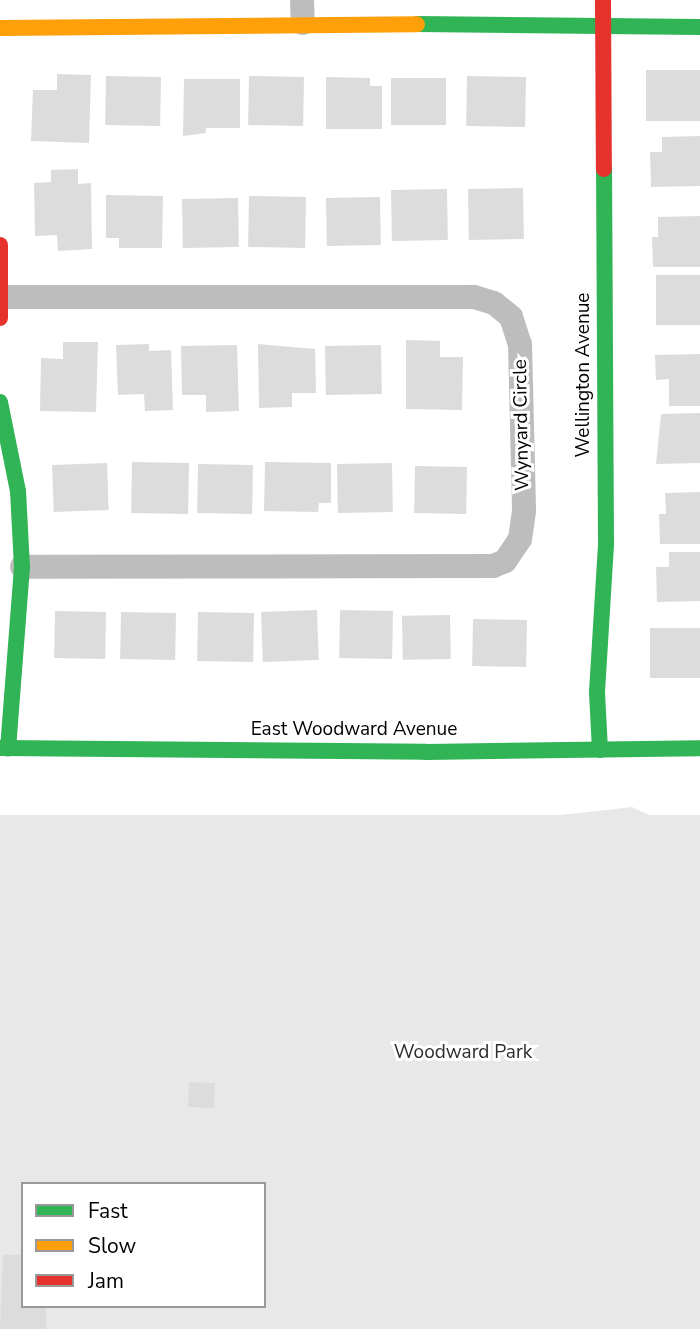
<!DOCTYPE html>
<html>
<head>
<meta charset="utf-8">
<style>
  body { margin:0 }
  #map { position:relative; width:700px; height:1329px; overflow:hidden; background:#fff; font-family:"Nunito Sans",sans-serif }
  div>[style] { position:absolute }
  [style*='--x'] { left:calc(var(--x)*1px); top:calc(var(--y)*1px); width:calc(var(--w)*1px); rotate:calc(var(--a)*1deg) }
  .green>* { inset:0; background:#e8e8e8 }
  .building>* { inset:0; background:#dcdcdc; transform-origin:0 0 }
  .street>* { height:24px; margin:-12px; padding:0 12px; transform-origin:12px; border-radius:12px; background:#bdbdbd }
  .fast>* { height:16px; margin:-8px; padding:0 8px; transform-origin:8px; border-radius:8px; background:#30b455 }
  .slow>* { height:16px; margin:-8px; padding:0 8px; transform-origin:8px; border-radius:8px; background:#ff9f0a }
  .jam>* { height:16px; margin:-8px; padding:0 8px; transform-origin:8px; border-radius:8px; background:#e5322d }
  span { translate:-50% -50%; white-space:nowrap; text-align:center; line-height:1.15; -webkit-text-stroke:6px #fff; paint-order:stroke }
  .street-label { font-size:19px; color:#000 }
  .park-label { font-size:19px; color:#2d2d2d }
  .legend { position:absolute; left:21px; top:1182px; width:245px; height:126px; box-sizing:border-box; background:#fff; border:2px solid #999; margin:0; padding:9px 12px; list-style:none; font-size:21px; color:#000 }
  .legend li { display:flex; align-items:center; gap:14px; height:35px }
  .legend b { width:35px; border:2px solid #999 }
</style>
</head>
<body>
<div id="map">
  <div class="green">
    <div style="clip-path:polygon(evenodd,632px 807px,649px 815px,700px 815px,700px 1329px,0 1329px,0 815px,561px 815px,632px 807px,23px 1184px,264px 1184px,264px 1306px,23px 1306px,23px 1184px)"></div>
  </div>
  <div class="building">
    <div style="left:700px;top:70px;width:51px;height:54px;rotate:90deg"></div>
    <div style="clip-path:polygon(57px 74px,91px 75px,89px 143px,31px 141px,33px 90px,57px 90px)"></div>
    <div style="left:106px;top:76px;width:55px;height:49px;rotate:1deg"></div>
    <div style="left:249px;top:76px;width:55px;height:49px;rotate:1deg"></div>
    <div style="left:467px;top:76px;width:59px;height:50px;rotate:1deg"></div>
    <div style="clip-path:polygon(326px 77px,370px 78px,370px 86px,382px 86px,382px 129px,326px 129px)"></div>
    <div style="left:391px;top:78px;width:55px;height:47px"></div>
    <div style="clip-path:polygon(184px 79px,240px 79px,240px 128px,206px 128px,206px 133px,183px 136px)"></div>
    <div style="clip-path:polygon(700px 136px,700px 186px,651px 187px,650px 152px,662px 152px,662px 137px)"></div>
    <div style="clip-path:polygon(78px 169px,78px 184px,91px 183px,92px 249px,58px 251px,57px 235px,35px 236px,34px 183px,51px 182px,51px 170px)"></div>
    <div style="left:523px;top:188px;width:51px;height:55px;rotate:89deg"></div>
    <div style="left:447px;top:189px;width:51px;height:56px;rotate:89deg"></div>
    <div style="clip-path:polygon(106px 195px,163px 196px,162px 248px,119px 248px,119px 238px,106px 238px)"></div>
    <div style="left:249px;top:196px;width:57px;height:51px;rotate:1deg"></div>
    <div style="left:380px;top:197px;width:48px;height:54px;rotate:89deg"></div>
    <div style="left:238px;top:198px;width:49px;height:56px;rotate:89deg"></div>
    <div style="clip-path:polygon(700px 216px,700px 267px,653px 267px,652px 237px,658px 237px,658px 217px)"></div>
    <div style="left:700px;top:275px;width:50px;height:44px;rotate:90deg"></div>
    <div style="clip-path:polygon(406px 340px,440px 341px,440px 357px,463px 357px,462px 410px,406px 409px)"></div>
    <div style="clip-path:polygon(63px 342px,98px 342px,96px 412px,40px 411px,41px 358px,63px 359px)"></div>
    <div style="clip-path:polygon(149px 344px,149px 351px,171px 350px,173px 410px,145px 411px,144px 394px,118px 395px,116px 345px)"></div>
    <div style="clip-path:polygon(258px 344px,315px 349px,316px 393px,292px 393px,292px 407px,259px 408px)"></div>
    <div style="clip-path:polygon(237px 345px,239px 411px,206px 412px,206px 395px,182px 395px,181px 346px)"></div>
    <div style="left:381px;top:345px;width:49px;height:56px;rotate:89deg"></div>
    <div style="clip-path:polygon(700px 354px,700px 406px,669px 406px,669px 379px,656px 380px,655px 355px)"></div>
    <div style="clip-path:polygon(700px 413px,700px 463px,656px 464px,661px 414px)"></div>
    <div style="left:132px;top:462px;width:57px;height:51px;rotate:1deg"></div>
    <div style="clip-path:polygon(265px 462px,331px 463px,331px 503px,319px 503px,318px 512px,264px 511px)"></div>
    <div style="left:107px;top:463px;width:47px;height:55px;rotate:88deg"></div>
    <div style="left:392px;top:463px;width:49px;height:55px;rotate:89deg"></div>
    <div style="left:198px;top:464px;width:55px;height:49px;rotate:1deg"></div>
    <div style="left:415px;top:466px;width:52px;height:47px;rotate:1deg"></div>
    <div style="clip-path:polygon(700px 492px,700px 544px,660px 544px,659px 514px,666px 514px,665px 493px)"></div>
    <div style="clip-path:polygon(669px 552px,700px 552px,700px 601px,657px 602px,656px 567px,669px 567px)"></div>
    <div style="left:317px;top:610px;width:50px;height:56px;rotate:88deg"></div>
    <div style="left:340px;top:610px;width:53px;height:48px;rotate:1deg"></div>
    <div style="left:55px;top:611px;width:51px;height:47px;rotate:1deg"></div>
    <div style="left:121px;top:612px;width:55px;height:47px;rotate:1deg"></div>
    <div style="left:198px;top:612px;width:56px;height:49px;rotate:1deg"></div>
    <div style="left:450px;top:615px;width:44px;height:48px;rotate:89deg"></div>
    <div style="left:473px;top:619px;width:54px;height:47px;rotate:1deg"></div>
    <div style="left:700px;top:628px;width:50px;height:50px;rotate:90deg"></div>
    <div style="left:189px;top:1082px;width:26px;height:25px;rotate:2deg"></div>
    <div style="clip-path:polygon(3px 1255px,23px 1255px,23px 1306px,46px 1306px,46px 1329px,0 1329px)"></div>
  </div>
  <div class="street">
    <div style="--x:302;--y:0;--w:23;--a:88"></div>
    <div style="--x:1;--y:297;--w:473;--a:0"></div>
    <div style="--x:474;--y:297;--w:21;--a:17"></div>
    <div style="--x:494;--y:303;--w:22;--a:39"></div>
    <div style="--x:511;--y:317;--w:28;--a:72"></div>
    <div style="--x:520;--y:344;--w:167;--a:88.6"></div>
    <div style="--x:524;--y:511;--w:28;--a:98"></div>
    <div style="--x:520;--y:539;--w:27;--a:124"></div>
    <div style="--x:505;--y:561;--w:13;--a:157"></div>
    <div style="--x:493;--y:566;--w:471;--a:179.9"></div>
  </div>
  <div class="fast">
    <div style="--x:417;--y:24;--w:283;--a:0.6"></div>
    <div style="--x:0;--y:402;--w:91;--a:78.6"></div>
    <div style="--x:18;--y:491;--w:76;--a:87"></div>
    <div style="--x:22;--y:567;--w:182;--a:94.4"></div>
    <div style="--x:0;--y:748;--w:426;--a:0.5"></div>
    <div style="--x:426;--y:752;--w:274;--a:-0.8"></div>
    <div style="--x:600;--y:750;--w:58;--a:-93"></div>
    <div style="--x:597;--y:692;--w:148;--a:-86.5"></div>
    <div style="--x:606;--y:544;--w:375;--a:-90.3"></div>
  </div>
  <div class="slow">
    <div style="--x:0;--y:28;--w:417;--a:-0.5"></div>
  </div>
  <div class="jam">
    <div style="--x:603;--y:0;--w:169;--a:89.7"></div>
    <div style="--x:0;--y:245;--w:73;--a:90"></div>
  </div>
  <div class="street-label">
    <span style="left:584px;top:375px;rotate:-90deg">Wellington Avenue</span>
    <span style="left:522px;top:425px;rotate:-91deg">Wynyard Circle</span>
    <span style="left:354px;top:730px">East Woodward Avenue</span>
  </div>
  <div class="park-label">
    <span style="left:463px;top:1053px">Woodward Park</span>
  </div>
  <ul class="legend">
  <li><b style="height:9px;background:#30b455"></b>Fast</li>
  <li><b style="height:9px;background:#ff9f0a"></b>Slow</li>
  <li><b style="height:9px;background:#e5322d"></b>Jam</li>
  </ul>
</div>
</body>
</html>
